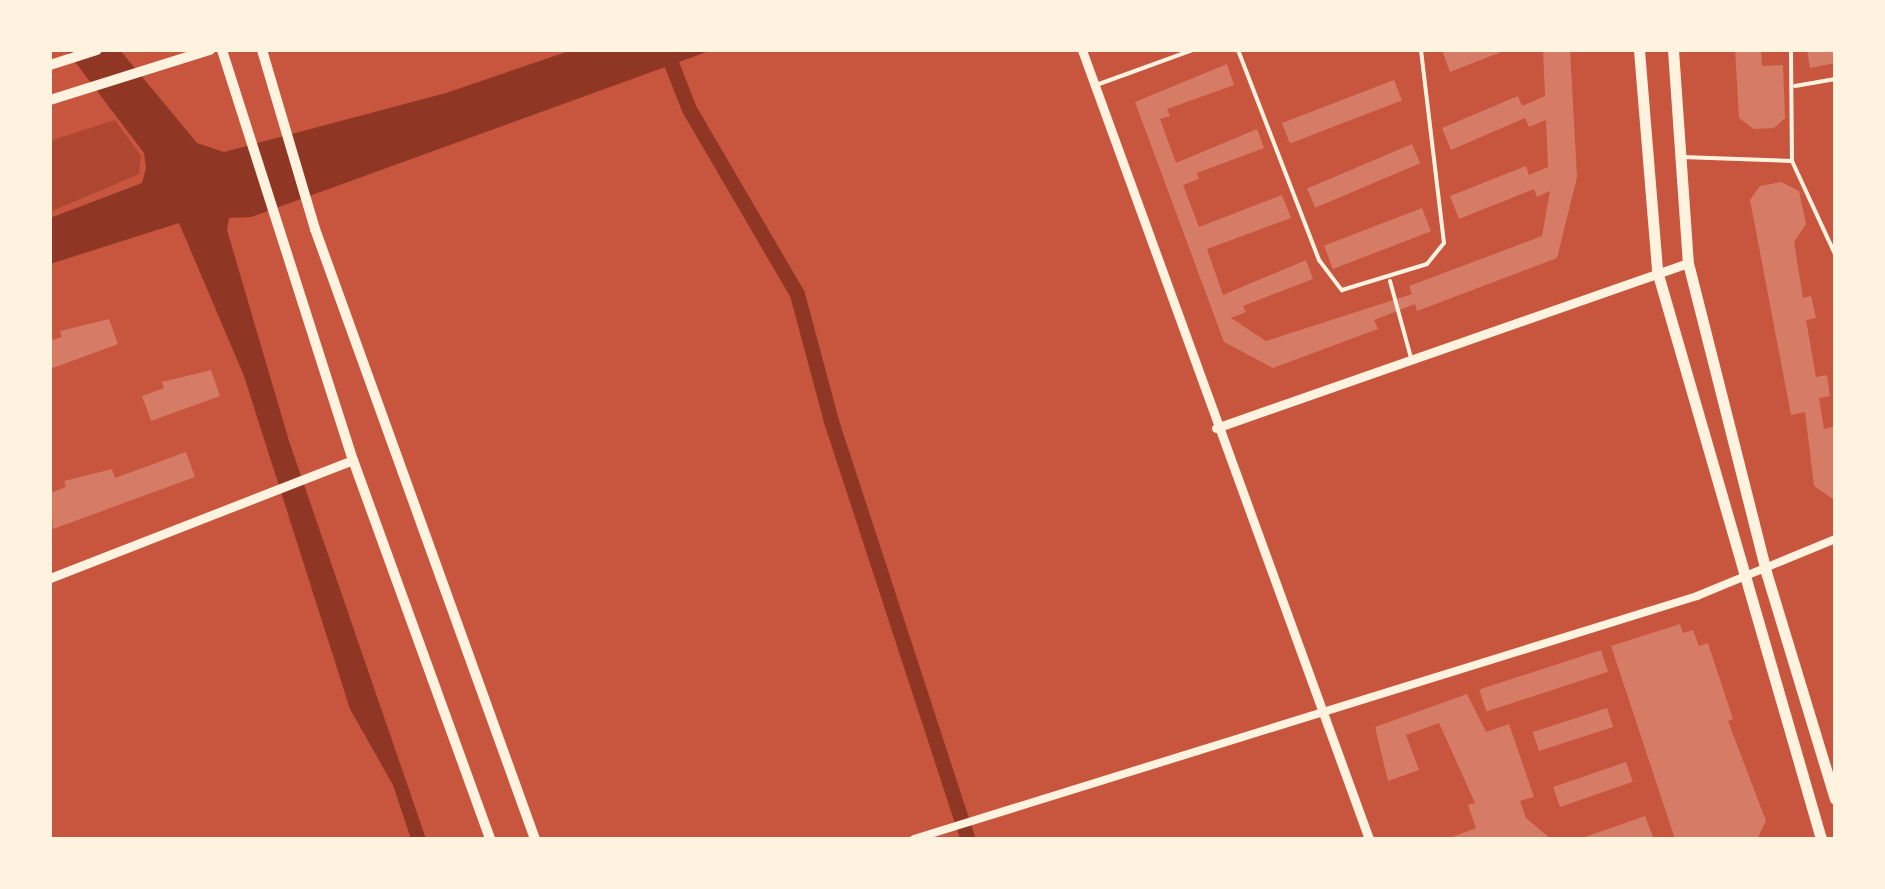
<!DOCTYPE html>
<html>
<head>
<meta charset="utf-8">
<style>
  body { margin:0 }
  #map { position:relative; width:1885px; height:889px; overflow:hidden; background:#c8553d; font-family:"DM Sans",sans-serif }
  div>[style] { position:absolute }
  [style*='--x'] { left:calc(var(--x)*1px); top:calc(var(--y)*1px); width:calc(var(--w)*1px); rotate:calc(var(--a)*1deg) }
  .green>* { inset:0; background:#ae4732 }
  .water>* { inset:0; background:#8f3625 }
  .canal>* { height:15px; margin:-7.5px; padding:0 7.5px; transform-origin:7.5px; border-radius:7.5px; background:#8f3625 }
  .building>* { inset:0; background:#d67c66; transform-origin:0 0 }
  .service>* { height:4px; margin:-2px; padding:0 2px; transform-origin:2px; border-radius:2px; background:#fff3e0 }
  .minor>* { height:8px; margin:-4px; padding:0 4px; transform-origin:4px; border-radius:4px; background:#fff3e0 }
  .tertiary>* { height:9px; margin:-4.5px; padding:0 4.5px; transform-origin:4.5px; border-radius:4.5px; background:#fff3e0 }
  .secondary>* { height:10px; margin:-5px; padding:0 5px; transform-origin:5px; border-radius:5px; background:#fff3e0 }
  .primary>* { height:11px; margin:-5.5px; padding:0 5.5px; transform-origin:5.5px; border-radius:5.5px; background:#fff3e0 }
  span { translate:-50% -50%; white-space:nowrap; text-align:center; line-height:1.15; -webkit-text-stroke:9px #fff3e0; paint-order:stroke }
  .frame { position:absolute; inset:0; border:52px solid #fff3e0; pointer-events:none }
</style>
</head>
<body>
<div id="map">
  <div class="green">
    <div style="clip-path:polygon(115px 120px,141px 156px,139px 174px,50px 212px,50px 141px)"></div>
  </div>
  <div class="water">
    <div style="clip-path:polygon(66px 50px,120px 50px,197px 143px,224px 152px,446px 93px,572px 50px,712px 50px,251px 217px,229px 218px,227px 230px,289px 441px,426px 839px,411px 839px,393px 785px,350px 709px,244px 376px,179px 223px,50px 264px,50px 218px,142px 183px,146px 168px,144px 153px)"></div>
  </div>
  <div class="canal">
    <div style="--x:666;--y:50;--w:63;--a:68.7"></div>
    <div style="--x:689;--y:109;--w:214;--a:59.7"></div>
    <div style="--x:797;--y:294;--w:131;--a:75"></div>
    <div style="--x:831;--y:421;--w:440;--a:71.9"></div>
  </div>
  <div class="building">
    <div style="clip-path:polygon(1442px 50px,1506px 50px,1450px 72px)"></div>
    <div style="clip-path:polygon(1543px 50px,1570px 50px,1577px 177px,1557px 258px,1417px 311px,1415px 304px,1374px 320px,1378px 329px,1273px 368px,1224px 342px,1135px 102px,1227px 64px,1234px 85px,1167px 109px,1170px 116px,1160px 119px,1176px 163px,1257px 129px,1264px 148px,1197px 173px,1199px 179px,1183px 185px,1199px 227px,1282px 195px,1291px 218px,1207px 249px,1223px 295px,1306px 260px,1313px 279px,1243px 306px,1246px 312px,1231px 318px,1266px 341px,1412px 294px,1409px 286px,1542px 236px,1550px 191px,1537px 197px,1534px 189px,1459px 219px,1450px 196px,1526px 166px,1529px 175px,1548px 167px,1546px 120px,1529px 127px,1525px 118px,1451px 150px,1442px 128px,1518px 96px,1522px 106px,1545px 96px)"></div>
    <div style="clip-path:polygon(1735px 50px,1761px 50px,1762px 66px,1783px 65px,1785px 118px,1774px 128px,1754px 129px,1739px 118px)"></div>
    <div style="clip-path:polygon(1807px 50px,1835px 50px,1835px 63px,1810px 68px)"></div>
    <div style="left:1394px;top:80px;width:22px;height:120px;rotate:69deg"></div>
    <div style="left:1412px;top:144px;width:21px;height:114px;rotate:67deg"></div>
    <div style="clip-path:polygon(1781px 182px,1799px 191px,1806px 224px,1794px 242px,1803px 298px,1811px 296px,1816px 318px,1806px 320px,1816px 377px,1827px 375px,1830px 396px,1819px 398px,1824px 429px,1835px 426px,1833px 499px,1814px 486px,1805px 412px,1791px 415px,1750px 200px,1760px 186px)"></div>
    <div style="left:1422px;top:208px;width:25px;height:105px;rotate:69deg"></div>
    <div style="clip-path:polygon(109px 319px,118px 344px,50px 369px,50px 341px,62px 337px,60px 331px)"></div>
    <div style="clip-path:polygon(211px 370px,220px 396px,151px 421px,142px 396px,164px 388px,162px 382px)"></div>
    <div style="clip-path:polygon(186px 452px,195px 477px,53px 529px,50px 493px,66px 487px,64px 481px,112px 469px,115px 478px)"></div>
    <div style="clip-path:polygon(1680px 624px,1683px 633px,1693px 630px,1699px 646px,1708px 643px,1733px 719px,1728px 721px,1766px 821px,1757px 839px,1675px 839px,1611px 646px)"></div>
    <div style="left:1601px;top:650px;width:23px;height:128px;rotate:72deg"></div>
    <div style="clip-path:polygon(1467px 694px,1486px 732px,1509px 724px,1534px 797px,1520px 801px,1526px 818px,1551px 839px,1447px 839px,1476px 828px,1468px 805px,1475px 803px,1439px 723px,1406px 735px,1419px 770px,1388px 781px,1375px 727px)"></div>
    <div style="left:1607px;top:708px;width:20px;height:78px;rotate:72deg"></div>
    <div style="left:1626px;top:762px;width:21px;height:77px;rotate:71deg"></div>
    <div style="clip-path:polygon(1645px 816px,1653px 837px,1582px 839px,1582px 838px)"></div>
  </div>
  <div class="service">
    <div style="--x:1238;--y:50;--w:225;--a:68.9"></div>
    <div style="--x:1319;--y:260;--w:38;--a:53"></div>
    <div style="--x:1342;--y:290;--w:89;--a:-17"></div>
    <div style="--x:1427;--y:264;--w:27;--a:-51"></div>
    <div style="--x:1444;--y:243;--w:194;--a:-96.8"></div>
    <div style="--x:1791;--y:50;--w:111;--a:89.5"></div>
    <div style="--x:1792;--y:161;--w:102;--a:65.2"></div>
    <div style="--x:1099;--y:84;--w:100;--a:-19.9"></div>
    <div style="--x:1795;--y:86;--w:41;--a:-9.9"></div>
    <div style="--x:1682;--y:157;--w:110;--a:2.1"></div>
    <div style="--x:1390;--y:281;--w:80;--a:74.7"></div>
  </div>
  <div class="minor">
    <div style="--x:914;--y:839;--w:820;--a:-17.24"></div>
    <div style="--x:1697;--y:596;--w:149;--a:-22.4"></div>
  </div>
  <div class="tertiary">
    <div style="--x:1082;--y:50;--w:840;--a:70.01"></div>
    <div style="--x:1216;--y:428;--w:500;--a:-19.27"></div>
    <div style="--x:50;--y:578;--w:325;--a:-21.3"></div>
  </div>
  <div class="secondary">
    <div style="--x:222;--y:50;--w:430;--a:72.3"></div>
    <div style="--x:353;--y:460;--w:403;--a:70.1"></div>
    <div style="--x:262;--y:50;--w:187;--a:73.5"></div>
    <div style="--x:315;--y:229;--w:648;--a:70.17"></div>
    <div style="--x:50;--y:65;--w:49;--a:-17.7"></div>
    <div style="--x:50;--y:100;--w:168;--a:-17.4"></div>
  </div>
  <div class="primary">
    <div style="--x:1639;--y:50;--w:222;--a:85.3"></div>
    <div style="--x:1657;--y:271;--w:591;--a:73.89"></div>
    <div style="--x:1673;--y:50;--w:214;--a:86"></div>
    <div style="--x:1688;--y:263;--w:319;--a:75.8"></div>
    <div style="--x:1766;--y:572;--w:237;--a:73.1"></div>
  </div>
  <div class="frame"></div>
</div>
</body>
</html>
